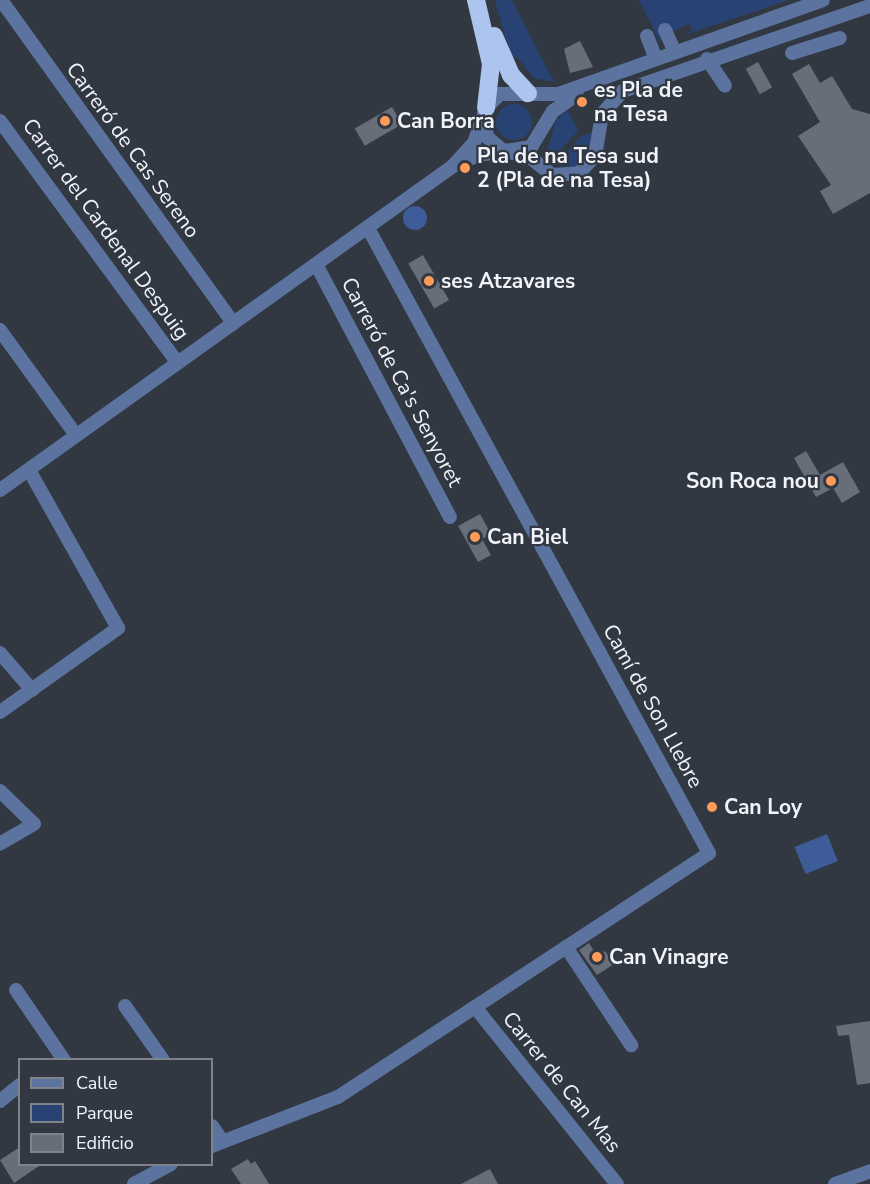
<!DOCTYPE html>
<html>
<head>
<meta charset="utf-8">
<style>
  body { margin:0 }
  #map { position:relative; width:870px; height:1184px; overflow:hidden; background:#323842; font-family:"Nunito Sans",sans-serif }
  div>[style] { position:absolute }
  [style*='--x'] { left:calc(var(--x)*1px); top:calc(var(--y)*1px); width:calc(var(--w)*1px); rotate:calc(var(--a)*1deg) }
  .green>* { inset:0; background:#284273 }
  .round { border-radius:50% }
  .water>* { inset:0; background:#3d5c99; transform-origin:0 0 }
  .building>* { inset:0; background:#676e7a; transform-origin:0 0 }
  .minor>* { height:14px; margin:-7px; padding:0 7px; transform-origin:7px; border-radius:7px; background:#5b739e }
  .highway>* { height:18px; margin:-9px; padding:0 9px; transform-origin:9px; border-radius:9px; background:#acc4ee }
  .dots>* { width:16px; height:16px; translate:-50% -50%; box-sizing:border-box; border:3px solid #323842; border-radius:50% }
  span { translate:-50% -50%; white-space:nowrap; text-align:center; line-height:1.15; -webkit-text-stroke:4.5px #323842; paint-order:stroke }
  .poi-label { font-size:21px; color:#f0f3fa; font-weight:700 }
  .left { translate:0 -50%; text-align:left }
  .right { translate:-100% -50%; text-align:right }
  .street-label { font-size:21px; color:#f0f3fa }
  .legend { position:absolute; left:18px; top:1058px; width:195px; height:108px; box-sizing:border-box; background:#323842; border:2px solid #7e838c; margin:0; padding:8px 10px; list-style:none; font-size:18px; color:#f0f3fa }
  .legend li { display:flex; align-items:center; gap:12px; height:30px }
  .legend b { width:30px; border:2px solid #7e838c }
</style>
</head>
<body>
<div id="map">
  <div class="green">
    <div style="clip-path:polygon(495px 0,512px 0,554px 82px,534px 78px,517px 57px,511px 58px)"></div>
    <div style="clip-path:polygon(639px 0,789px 0,685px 35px,692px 30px,689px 24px,661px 37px,660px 43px)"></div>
    <div class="round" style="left:496px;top:104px;width:36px;height:36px"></div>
    <div style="clip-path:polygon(567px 108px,578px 131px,551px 160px,548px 148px,555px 123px)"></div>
    <div style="clip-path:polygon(591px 133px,591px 151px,579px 167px,555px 165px,581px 136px)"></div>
  </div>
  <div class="water">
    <div class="round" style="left:403px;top:206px;width:24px;height:24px"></div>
    <div style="left:827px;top:834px;width:29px;height:35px;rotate:68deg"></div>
  </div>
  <div class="building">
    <div style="clip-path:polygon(580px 41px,593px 67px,570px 73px,564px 49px)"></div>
    <div style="left:758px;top:62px;width:29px;height:14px;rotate:61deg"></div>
    <div style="clip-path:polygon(809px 64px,820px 83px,832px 76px,852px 109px,870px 114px,870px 193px,833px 214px,820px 191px,831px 185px,798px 136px,820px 122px,792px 74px)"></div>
    <div style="left:392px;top:107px;width:20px;height:43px;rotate:60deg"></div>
    <div style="left:423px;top:255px;width:52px;height:17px;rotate:60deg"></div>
    <div style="clip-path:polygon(806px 451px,820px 475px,843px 462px,860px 492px,842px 503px,833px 488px,816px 497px,794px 458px)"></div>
    <div style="clip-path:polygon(480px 514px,491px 534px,482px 539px,491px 555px,478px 562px,458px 526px)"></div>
    <div style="clip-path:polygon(589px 943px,597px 956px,605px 951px,614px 964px,597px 975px,579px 950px)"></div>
    <div style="clip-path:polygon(870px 1021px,870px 1083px,857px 1085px,849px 1035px,838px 1036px,836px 1026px)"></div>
    <div style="clip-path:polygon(20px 1147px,20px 1164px,42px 1164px,14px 1183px,0 1160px)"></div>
    <div style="clip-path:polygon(248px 1159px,251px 1164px,255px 1161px,269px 1184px,241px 1184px,231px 1169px)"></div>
    <div style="clip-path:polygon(490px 1169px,498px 1184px,461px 1184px)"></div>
  </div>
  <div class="minor">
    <div style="--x:1;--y:0;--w:398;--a:54.3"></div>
    <div style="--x:665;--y:30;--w:22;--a:66"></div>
    <div style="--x:647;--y:36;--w:22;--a:69"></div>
    <div style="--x:792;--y:53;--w:50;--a:-17.4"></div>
    <div style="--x:707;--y:59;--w:32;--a:56"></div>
    <div style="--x:0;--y:121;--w:300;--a:53.7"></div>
    <div style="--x:484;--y:121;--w:16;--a:79"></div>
    <div style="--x:487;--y:137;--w:20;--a:41"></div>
    <div style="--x:502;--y:150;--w:30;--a:15"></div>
    <div style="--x:531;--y:158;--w:27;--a:39"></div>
    <div style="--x:552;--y:175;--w:27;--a:-4"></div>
    <div style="--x:579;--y:173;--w:23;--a:-47"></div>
    <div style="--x:595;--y:156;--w:43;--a:-80.5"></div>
    <div style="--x:602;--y:114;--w:31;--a:-48"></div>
    <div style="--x:623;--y:91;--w:261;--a:-19"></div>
    <div style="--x:461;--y:163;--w:19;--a:-25"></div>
    <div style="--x:478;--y:155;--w:54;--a:-8.6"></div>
    <div style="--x:531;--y:147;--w:42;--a:-58.6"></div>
    <div style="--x:553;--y:111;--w:29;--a:-34"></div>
    <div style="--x:317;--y:266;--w:284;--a:62.1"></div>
    <div style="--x:0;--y:330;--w:130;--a:54.1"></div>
    <div style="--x:0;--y:490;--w:557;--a:-35.57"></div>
    <div style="--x:453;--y:166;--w:31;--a:-48"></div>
    <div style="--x:474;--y:143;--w:37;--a:-71"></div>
    <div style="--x:486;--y:108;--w:20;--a:-45"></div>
    <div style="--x:500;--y:94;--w:58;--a:0"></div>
    <div style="--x:558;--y:94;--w:281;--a:-19.5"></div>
    <div style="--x:0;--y:653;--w:49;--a:49.1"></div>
    <div style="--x:0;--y:712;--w:145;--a:-35.4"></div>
    <div style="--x:118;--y:628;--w:181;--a:-119.4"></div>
    <div style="--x:0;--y:791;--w:47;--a:44.1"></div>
    <div style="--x:34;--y:824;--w:39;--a:150"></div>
    <div style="--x:566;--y:947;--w:118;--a:56.4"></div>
    <div style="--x:16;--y:990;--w:85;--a:55.6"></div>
    <div style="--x:125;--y:1006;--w:66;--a:54.9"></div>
    <div style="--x:475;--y:1007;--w:227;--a:51.3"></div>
    <div style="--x:0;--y:1101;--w:26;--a:-39"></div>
    <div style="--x:212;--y:1126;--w:18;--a:56"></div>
    <div style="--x:212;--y:1146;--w:135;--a:-21.3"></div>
    <div style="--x:338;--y:1097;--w:444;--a:-33.3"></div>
    <div style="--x:709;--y:853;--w:712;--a:-118.62"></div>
    <div style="--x:134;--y:1184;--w:42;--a:-28.4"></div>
    <div style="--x:835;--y:1184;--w:37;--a:-20"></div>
  </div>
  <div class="highway">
    <div style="--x:476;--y:0;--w:66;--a:76.8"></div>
    <div style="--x:491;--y:64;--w:44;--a:96.5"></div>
    <div style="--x:494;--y:36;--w:43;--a:66.4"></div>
    <div style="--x:511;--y:75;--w:25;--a:47"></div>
  </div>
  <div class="dots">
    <div style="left:582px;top:102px;background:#ff9b59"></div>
    <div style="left:385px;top:121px;background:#ff9b59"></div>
    <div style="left:465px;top:168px;background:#ff9b59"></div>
    <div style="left:429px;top:281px;background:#ff9b59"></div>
    <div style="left:831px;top:481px;background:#ff9b59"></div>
    <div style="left:475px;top:537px;background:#ff9b59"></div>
    <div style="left:712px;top:807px;background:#ff9b59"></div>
    <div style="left:597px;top:957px;background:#ff9b59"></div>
  </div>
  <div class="poi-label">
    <span class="left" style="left:594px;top:102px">es Pla de<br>na Tesa</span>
    <span class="left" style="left:397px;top:121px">Can Borra</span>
    <span class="left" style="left:477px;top:168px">Pla de na Tesa sud<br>2 (Pla de na Tesa)</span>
    <span class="left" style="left:441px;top:281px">ses Atzavares</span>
    <span class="right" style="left:819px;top:481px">Son Roca nou</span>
    <span class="left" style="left:487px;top:537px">Can Biel</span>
    <span class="left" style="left:724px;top:807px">Can Loy</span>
    <span class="left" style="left:609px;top:957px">Can Vinagre</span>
  </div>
  <div class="street-label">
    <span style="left:133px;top:150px;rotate:54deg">Carreró de Cas Sereno</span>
    <span style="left:106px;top:229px;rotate:54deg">Carrer del Cardenal Despuig</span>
    <span style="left:402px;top:382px;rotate:62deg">Carreró de Ca's Senyoret</span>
    <span style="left:653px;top:706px;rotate:61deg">Camí de Son Llebre</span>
    <span style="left:562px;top:1082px;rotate:51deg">Carrer de Can Mas</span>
  </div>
  <ul class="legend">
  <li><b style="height:8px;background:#5b739e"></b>Calle</li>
  <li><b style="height:16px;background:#284273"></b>Parque</li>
  <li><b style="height:16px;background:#676e7a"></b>Edificio</li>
  </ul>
</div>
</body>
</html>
